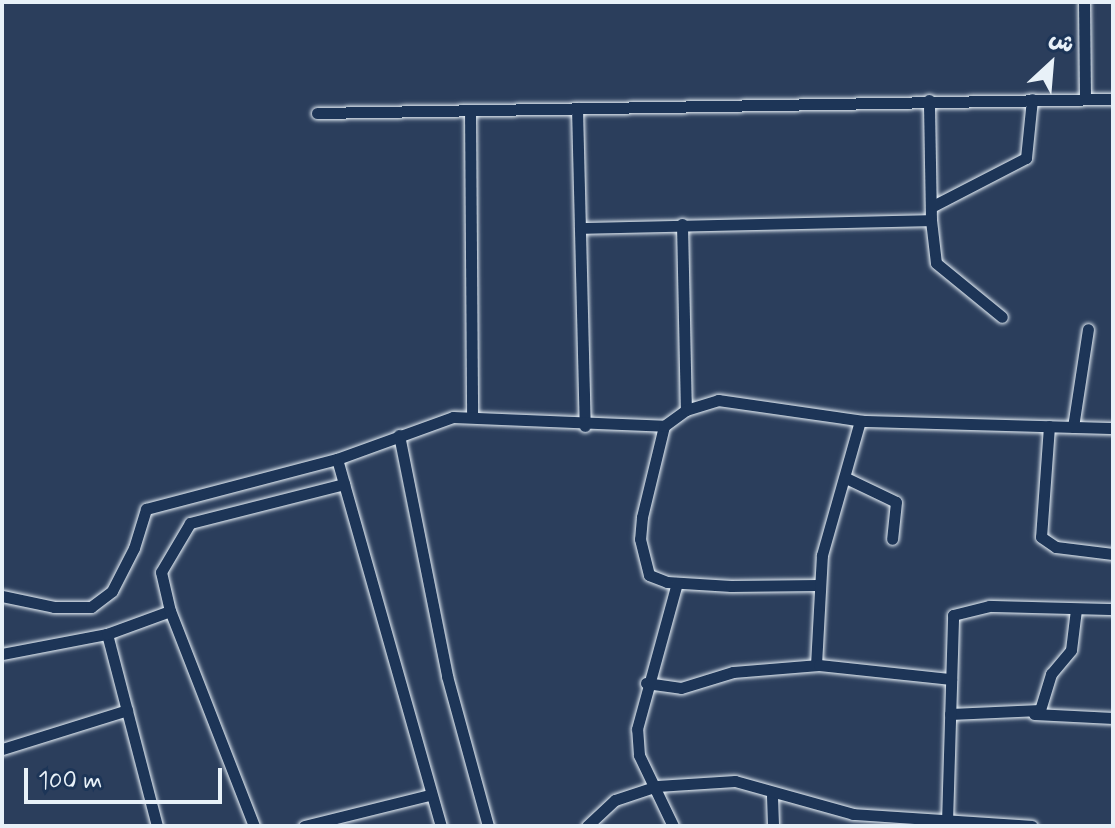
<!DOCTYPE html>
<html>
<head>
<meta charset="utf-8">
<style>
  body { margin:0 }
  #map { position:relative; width:1115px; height:828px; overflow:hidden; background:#2b3e5c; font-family:Mynerve,"Playpen Sans Arabic",sans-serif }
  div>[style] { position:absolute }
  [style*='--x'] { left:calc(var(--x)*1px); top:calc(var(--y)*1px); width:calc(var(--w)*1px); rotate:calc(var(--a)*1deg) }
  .roads { filter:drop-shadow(0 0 2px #e8f1f8) drop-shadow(0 0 2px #e8f1f8) }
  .minor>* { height:11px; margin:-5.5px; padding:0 5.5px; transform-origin:5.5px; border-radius:5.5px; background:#1d3557 }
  span { translate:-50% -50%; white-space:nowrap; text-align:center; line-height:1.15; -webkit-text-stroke:7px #1d3557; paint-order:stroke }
  .frame { position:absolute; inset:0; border:4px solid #e8f1f8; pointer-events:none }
  .north { position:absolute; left:1011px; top:24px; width:80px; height:80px; -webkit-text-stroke:6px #1d3557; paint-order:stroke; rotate:26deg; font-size:22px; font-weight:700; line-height:32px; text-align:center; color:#e8f1f8 }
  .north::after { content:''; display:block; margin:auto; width:28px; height:36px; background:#e8f1f8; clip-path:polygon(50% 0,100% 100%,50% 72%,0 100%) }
  .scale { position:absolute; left:24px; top:768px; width:198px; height:36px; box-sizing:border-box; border:4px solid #e8f1f8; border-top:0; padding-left:10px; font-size:24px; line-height:28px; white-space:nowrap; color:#e8f1f8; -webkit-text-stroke:6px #1d3557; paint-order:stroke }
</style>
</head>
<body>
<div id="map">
  <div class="roads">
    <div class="minor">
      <div style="--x:1084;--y:2;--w:97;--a:89.4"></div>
      <div style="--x:577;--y:108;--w:318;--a:88.6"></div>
      <div style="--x:470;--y:110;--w:306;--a:89.6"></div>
      <div style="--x:317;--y:113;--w:796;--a:-1.01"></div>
      <div style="--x:931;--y:207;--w:107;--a:-27.3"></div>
      <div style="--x:1026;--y:158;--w:59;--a:-84.2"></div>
      <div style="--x:931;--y:220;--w:43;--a:83.4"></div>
      <div style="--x:936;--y:263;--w:85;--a:39.3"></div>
      <div style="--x:682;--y:224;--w:186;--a:88.8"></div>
      <div style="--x:580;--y:228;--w:351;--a:-1.3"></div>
      <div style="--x:931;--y:220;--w:120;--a:-91"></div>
      <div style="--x:664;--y:426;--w:94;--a:103.6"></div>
      <div style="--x:642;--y:517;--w:22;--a:95"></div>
      <div style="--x:640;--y:539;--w:37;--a:76"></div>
      <div style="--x:649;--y:575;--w:19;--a:21"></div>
      <div style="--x:667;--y:582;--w:64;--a:3.6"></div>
      <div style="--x:731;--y:586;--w:87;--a:-0.7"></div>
      <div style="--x:1049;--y:426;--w:111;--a:94.1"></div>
      <div style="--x:1041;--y:537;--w:18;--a:34"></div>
      <div style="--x:1056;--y:547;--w:57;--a:7"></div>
      <div style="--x:1073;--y:427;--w:99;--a:-81.3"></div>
      <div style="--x:399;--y:435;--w:246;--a:78.7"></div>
      <div style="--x:447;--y:676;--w:156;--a:74.7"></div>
      <div style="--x:337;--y:459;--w:381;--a:74.2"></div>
      <div style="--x:846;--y:478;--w:55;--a:25.6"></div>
      <div style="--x:896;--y:502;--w:37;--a:96"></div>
      <div style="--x:2;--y:596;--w:53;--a:11.9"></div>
      <div style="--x:54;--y:607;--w:37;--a:0"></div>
      <div style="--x:91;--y:607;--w:26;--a:-37"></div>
      <div style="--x:112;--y:591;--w:48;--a:-62.9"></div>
      <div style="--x:134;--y:548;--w:41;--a:-72.9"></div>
      <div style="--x:146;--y:509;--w:197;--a:-14.7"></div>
      <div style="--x:337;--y:459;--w:123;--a:-19.9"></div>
      <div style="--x:453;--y:417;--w:211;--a:2.4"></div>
      <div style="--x:664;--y:426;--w:27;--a:-36"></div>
      <div style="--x:686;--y:410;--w:34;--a:-17"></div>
      <div style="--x:718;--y:400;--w:147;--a:8.2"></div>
      <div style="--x:863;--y:421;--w:250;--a:1.6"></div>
      <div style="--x:107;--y:634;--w:198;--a:75.4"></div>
      <div style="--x:2;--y:654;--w:107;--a:-10.8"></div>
      <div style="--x:107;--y:634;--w:67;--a:-20.1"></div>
      <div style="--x:816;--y:665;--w:110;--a:-86.9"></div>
      <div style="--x:822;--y:555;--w:139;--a:-74.2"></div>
      <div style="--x:646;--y:683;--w:35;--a:8"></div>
      <div style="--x:681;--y:688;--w:54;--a:-17.1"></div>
      <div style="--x:733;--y:672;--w:86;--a:-4.7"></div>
      <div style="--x:819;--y:665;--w:133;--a:6.1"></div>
      <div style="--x:950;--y:714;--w:90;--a:-2.5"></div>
      <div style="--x:1040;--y:710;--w:38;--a:-73"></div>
      <div style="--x:1051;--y:674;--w:31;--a:-50"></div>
      <div style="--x:1071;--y:650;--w:41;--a:-83"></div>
      <div style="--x:1034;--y:714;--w:79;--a:2.9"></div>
      <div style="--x:2;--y:749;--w:131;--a:-17.3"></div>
      <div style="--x:772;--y:796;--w:30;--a:88"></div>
      <div style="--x:947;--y:822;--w:207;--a:-88.3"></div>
      <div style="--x:953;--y:615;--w:37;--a:-14"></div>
      <div style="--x:989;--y:606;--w:124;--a:1.4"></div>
      <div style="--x:254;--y:826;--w:231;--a:-111.3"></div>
      <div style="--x:170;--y:611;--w:40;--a:-103"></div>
      <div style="--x:161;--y:572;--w:57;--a:-59.4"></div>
      <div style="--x:190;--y:523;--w:159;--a:-14.2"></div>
      <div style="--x:304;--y:826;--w:129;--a:-13.9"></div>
      <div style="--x:587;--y:826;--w:38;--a:-43"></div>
      <div style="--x:615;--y:800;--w:44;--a:-18.4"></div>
      <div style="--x:657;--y:786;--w:78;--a:-3.7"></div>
      <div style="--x:735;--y:781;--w:123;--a:15.6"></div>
      <div style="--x:853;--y:814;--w:179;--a:3.8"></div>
      <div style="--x:673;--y:826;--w:79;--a:-115.6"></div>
      <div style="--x:639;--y:755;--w:26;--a:-94"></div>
      <div style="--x:637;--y:729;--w:151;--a:-74.7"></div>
    </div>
  </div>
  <div class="frame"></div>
  <div class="north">ش</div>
  <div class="scale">100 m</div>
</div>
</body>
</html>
